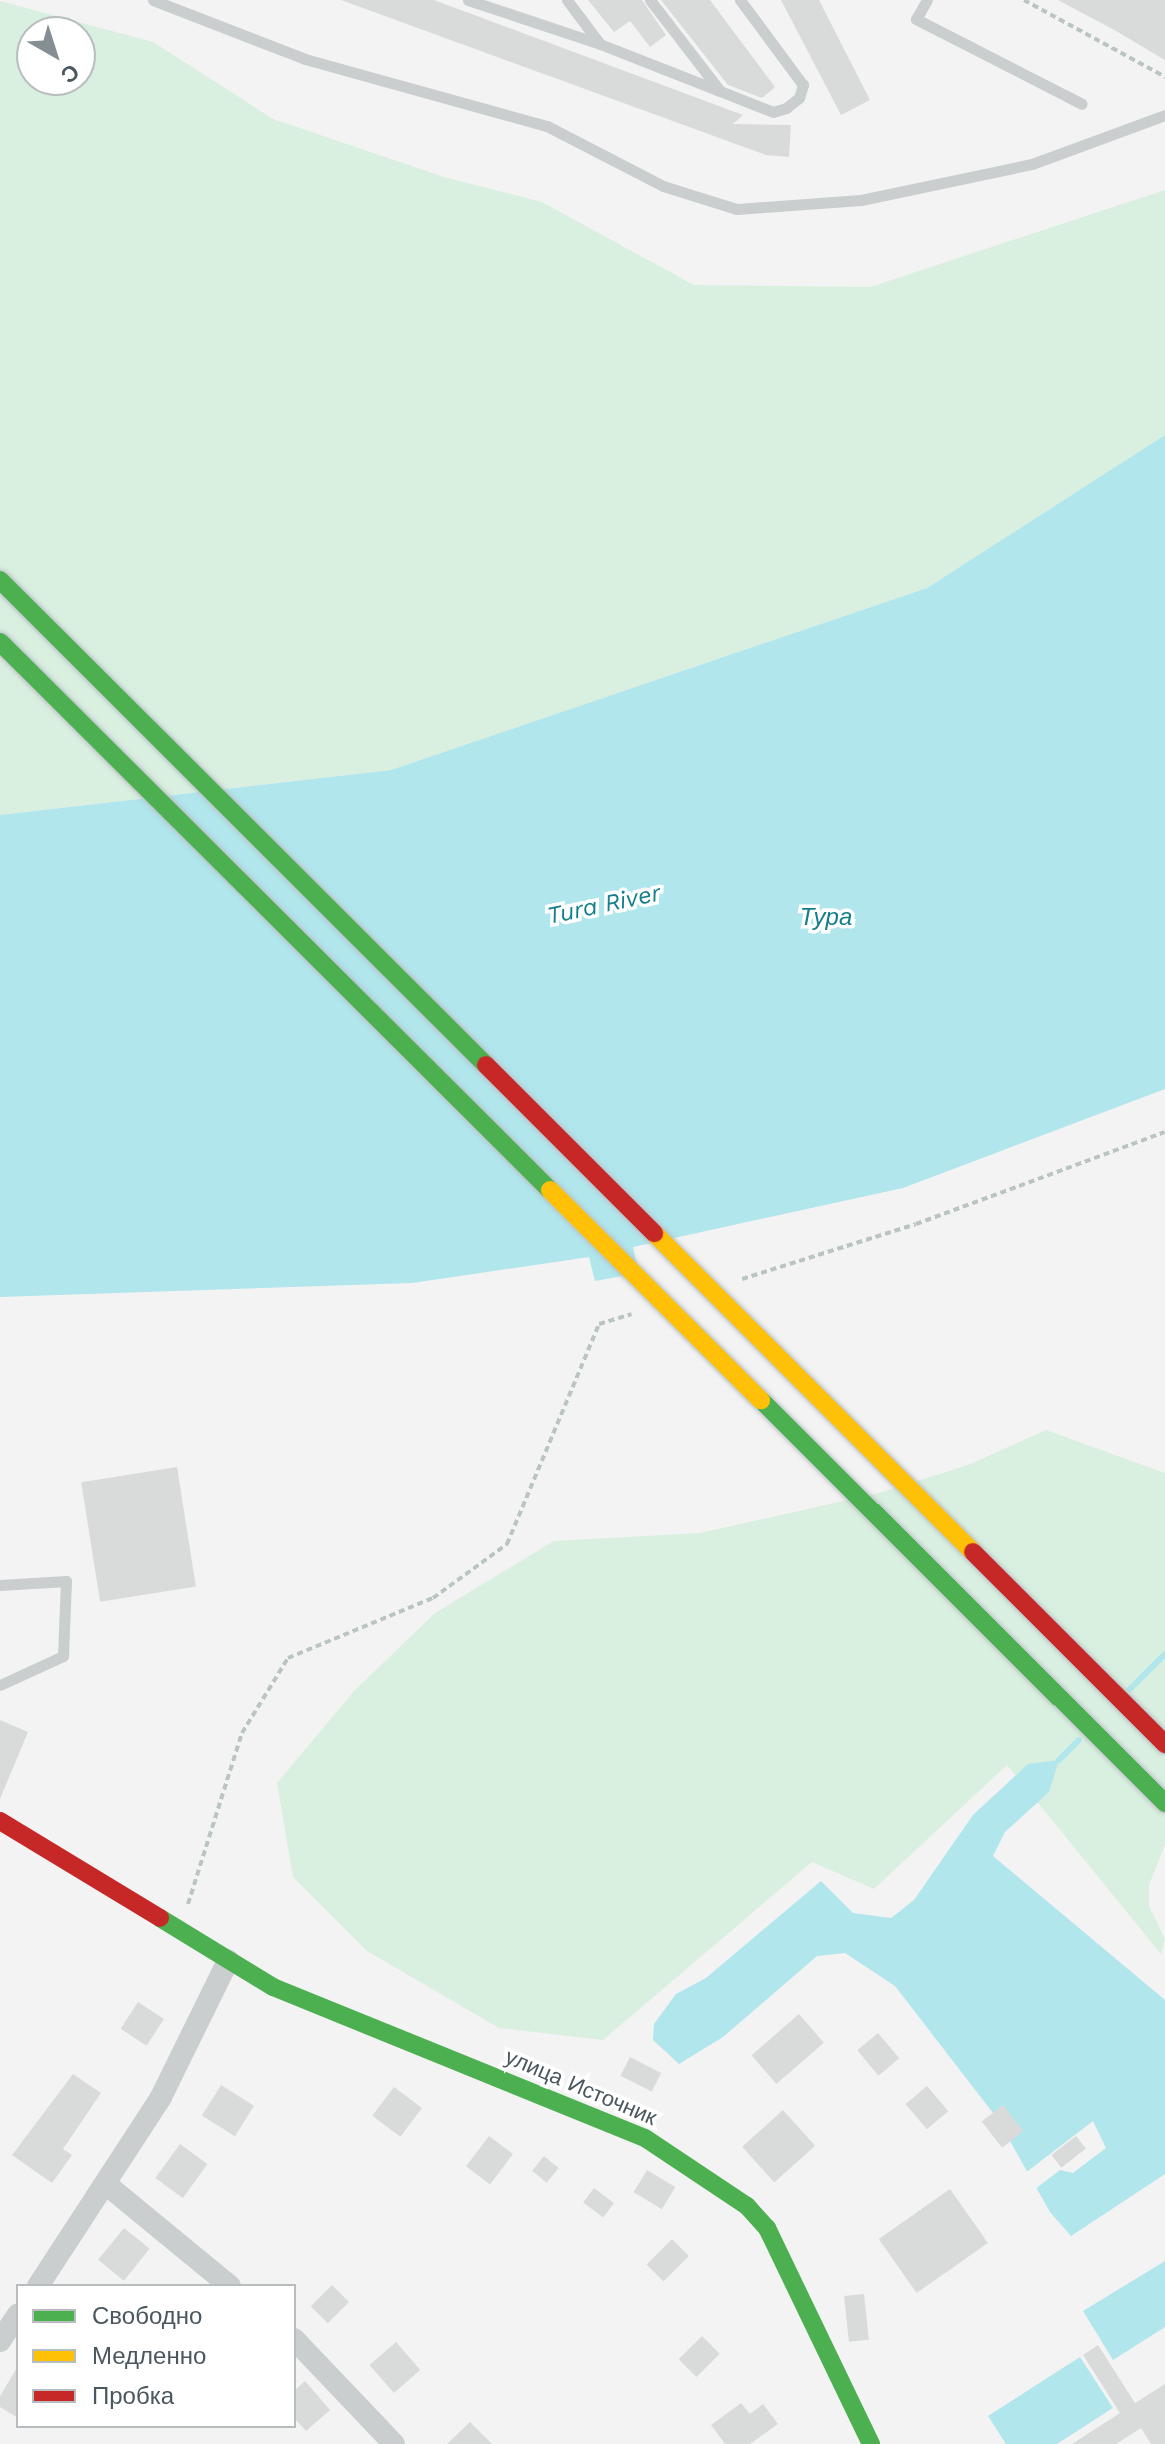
<!DOCTYPE html>
<html>
<head>
<meta charset="utf-8">
<style>
  body { margin:0 }
  #map { position:relative; width:1165px; height:2444px; overflow:hidden; background:#f3f3f3; font-family:"Work Sans",sans-serif }
  div>[style] { position:absolute }
  [style*='--x'] { left:calc(var(--x)*1px); top:calc(var(--y)*1px); width:calc(var(--w)*1px); rotate:calc(var(--a)*1deg) }
  .green>* { inset:0; background:#d9f0e0 }
  .water>* { inset:0; background:#b0e6ec }
  .pier>* { inset:0; background:#f3f3f3 }
  .stream>* { height:6px; margin:-3px; padding:0 3px; transform-origin:3px; border-radius:3px; background:#b0e6ec }
  .building>* { inset:0; background:#d9dbdb; transform-origin:0 0 }
  .path>* { height:4px; margin-top:-2px; transform-origin:0; background:repeating-linear-gradient(90deg,#bac5c1 0 6px,transparent 0 10px) }
  .lane>* { height:11px; margin:-5.5px; padding:0 5.5px; transform-origin:5.5px; border-radius:5.5px; background:#cacecf }
  .street>* { height:22px; margin:-11px; padding:0 11px; transform-origin:11px; border-radius:11px; background:#cacecf }
  .fast>* { height:18px; margin:-9px; padding:0 9px; transform-origin:9px; border-radius:9px; background:#4caf50 }
  .jam>* { height:18px; margin:-9px; padding:0 9px; transform-origin:9px; border-radius:9px; background:#c62828 }
  .bridges { filter:drop-shadow(0 0 2px #b8bec2) drop-shadow(0 0 2px #b8bec2) }
  .fast-bridge>* { height:18px; margin:-9px; padding:0 9px; transform-origin:9px; border-radius:9px; background:#4caf50 }
  .slow-bridge>* { height:18px; margin:-9px; padding:0 9px; transform-origin:9px; border-radius:9px; background:#ffc107 }
  .jam-bridge>* { height:18px; margin:-9px; padding:0 9px; transform-origin:9px; border-radius:9px; background:#c62828 }
  span { translate:-50% -50%; white-space:nowrap; text-align:center; line-height:1.15; -webkit-text-stroke:7px #fff; paint-order:stroke }
  .street-label { font-size:22px; color:#4a575f }
  .water-label { font-size:24px; color:#137f8b; font-style:italic }
  .legend { position:absolute; left:16px; top:2284px; width:280px; height:144px; box-sizing:border-box; background:#fff; border:2px solid #b7bcbf; margin:0; padding:10px 14px; list-style:none; font-size:24px; color:#4a575f }
  .legend li { display:flex; align-items:center; gap:16px; height:40px }
  .legend b { width:40px; border:2px solid #b7bcbf }
  .north { position:absolute; left:16px; top:16px; width:80px; height:80px; box-sizing:border-box; background:#fff; border:2px solid #b7bcbf; border-radius:50%; rotate:141deg; font-size:22px; font-weight:700; line-height:32px; text-align:center; color:#4a575f }
  .north::after { content:''; display:block; margin:auto; width:28px; height:36px; background:#858e93; clip-path:polygon(50% 0,100% 100%,50% 72%,0 100%) }
</style>
</head>
<body>
<div id="map">
  <div class="green">
    <div style="clip-path:polygon(evenodd,0 1px,153px 42px,273px 119px,444px 177px,542px 202px,694px 285px,870px 287px,1165px 190px,1165px 435px,927px 588px,391px 770px,0 815px,0 1px,32px 32px,80px 32px,80px 80px,32px 80px,32px 32px)"></div>
    <div style="clip-path:polygon(1046px 1430px,1165px 1473px,1165px 1845px,1149px 1885px,1149px 1906px,1165px 1939px,1161px 1954px,1007px 1765px,874px 1889px,812px 1862px,603px 2040px,499px 2028px,367px 1951px,293px 1877px,277px 1783px,354px 1691px,435px 1613px,554px 1541px,700px 1533px,879px 1493px,968px 1465px)"></div>
  </div>
  <div class="water">
    <div style="clip-path:polygon(1165px 435px,1165px 1089px,903px 1188px,633px 1247px,639px 1273px,595px 1281px,589px 1257px,412px 1283px,0 1297px,0 815px,391px 770px,927px 588px)"></div>
    <div style="clip-path:polygon(1059px 1760px,1049px 1792px,1005px 1832px,993px 1856px,1165px 2000px,1165px 2174px,1071px 2236px,1050px 2212px,1010px 2141px,1022px 2131px,1002px 2106px,993px 2113px,895px 1986px,845px 1953px,817px 1956px,723px 2037px,679px 2064px,653px 2040px,654px 2024px,676px 1994px,706px 1978px,821px 1881px,853px 1913px,891px 1918px,914px 1900px,973px 1815px,1028px 1764px)"></div>
    <div style="clip-path:polygon(1165px 2261px,1165px 2327px,1113px 2360px,1083px 2311px)"></div>
    <div style="clip-path:polygon(1080px 2357px,1113px 2408px,1057px 2444px,1006px 2444px,988px 2416px)"></div>
  </div>
  <div class="pier">
    <div style="clip-path:polygon(1093px 2121px,1106px 2148px,1073px 2173px,1060px 2170px,1034px 2190px,1024px 2174px)"></div>
  </div>
  <div class="stream">
    <div style="--x:1130;--y:1689;--w:49;--a:-45"></div>
    <div style="--x:1059;--y:1760;--w:28;--a:-45"></div>
  </div>
  <div class="building">
    <div style="clip-path:polygon(341px 0,434px 0,743px 115px,733px 124px,791px 125px,789px 157px,766px 155px)"></div>
    <div style="clip-path:polygon(588px 0,642px 0,666px 35px,650px 47px,630px 21px,614px 32px)"></div>
    <div style="clip-path:polygon(661px 0,710px 0,775px 87px,762px 98px,728px 85px)"></div>
    <div style="clip-path:polygon(781px 0,819px 0,870px 100px,841px 115px)"></div>
    <div style="clip-path:polygon(1058px 0,1165px 0,1165px 60px,1116px 31px)"></div>
    <div style="left:177px;top:1467px;width:121px;height:97px;rotate:81deg"></div>
    <div style="clip-path:polygon(0 1720px,28px 1732px,0 1799px)"></div>
    <div style="left:138px;top:2002px;width:31px;height:32px;rotate:33deg"></div>
    <div style="left:799px;top:2014px;width:38px;height:63px;rotate:49deg"></div>
    <div style="left:878px;top:2033px;width:33px;height:27px;rotate:50deg"></div>
    <div style="left:630px;top:2057px;width:35px;height:21px;rotate:27deg"></div>
    <div style="clip-path:polygon(73px 2074px,101px 2093px,63px 2149px,72px 2155px,52px 2183px,12px 2155px)"></div>
    <div style="left:221px;top:2085px;width:39px;height:36px;rotate:32deg"></div>
    <div style="left:927px;top:2086px;width:33px;height:28px;rotate:50deg"></div>
    <div style="left:394px;top:2087px;width:35px;height:36px;rotate:37deg"></div>
    <div style="left:1003px;top:2105px;width:33px;height:27px;rotate:52deg"></div>
    <div style="left:783px;top:2110px;width:48px;height:55px;rotate:48deg"></div>
    <div style="left:489px;top:2136px;width:30px;height:38px;rotate:37deg"></div>
    <div style="left:1076px;top:2136px;width:16px;height:31px;rotate:52deg"></div>
    <div style="left:180px;top:2144px;width:34px;height:42px;rotate:36deg"></div>
    <div style="left:544px;top:2156px;width:19px;height:19px;rotate:39deg"></div>
    <div style="left:647px;top:2170px;width:33px;height:26px;rotate:31deg"></div>
    <div style="left:594px;top:2188px;width:25px;height:18px;rotate:37deg"></div>
    <div style="left:950px;top:2189px;width:66px;height:87px;rotate:55deg"></div>
    <div style="left:124px;top:2228px;width:33px;height:41px;rotate:39deg"></div>
    <div style="left:672px;top:2239px;width:24px;height:36px;rotate:45deg"></div>
    <div style="left:332px;top:2285px;width:24px;height:30px;rotate:45deg"></div>
    <div style="left:864px;top:2294px;width:46px;height:20px;rotate:84deg"></div>
    <div style="left:702px;top:2336px;width:25px;height:33px;rotate:45deg"></div>
    <div style="left:396px;top:2342px;width:37px;height:35px;rotate:49deg"></div>
    <div style="clip-path:polygon(1098px 2345px,1135px 2403px,1165px 2384px,1165px 2444px,1151px 2444px,1141px 2428px,1116px 2444px,1072px 2444px,1120px 2413px,1083px 2355px)"></div>
    <div style="clip-path:polygon(18px 2366px,18px 2418px,0 2407px,0 2396px)"></div>
    <div style="clip-path:polygon(305px 2381px,330px 2410px,306px 2431px,294px 2418px,294px 2391px)"></div>
    <div style="clip-path:polygon(741px 2403px,750px 2414px,763px 2404px,778px 2424px,750px 2444px,725px 2444px,711px 2425px)"></div>
    <div style="clip-path:polygon(470px 2422px,492px 2444px,447px 2444px)"></div>
  </div>
  <div class="path">
    <div style="--x:1024;--y:0;--w:161;--a:28.6"></div>
    <div style="--x:742;--y:1279;--w:182;--a:-17.5"></div>
    <div style="--x:916;--y:1224;--w:265;--a:-20.3"></div>
    <div style="--x:188;--y:1904;--w:179;--a:-72.5"></div>
    <div style="--x:242;--y:1733;--w:88;--a:-58.5"></div>
    <div style="--x:288;--y:1658;--w:157;--a:-22.5"></div>
    <div style="--x:433;--y:1598;--w:92;--a:-36.1"></div>
    <div style="--x:507;--y:1544;--w:238;--a:-67.3"></div>
    <div style="--x:599;--y:1324;--w:34;--a:-17"></div>
  </div>
  <div class="lane">
    <div style="--x:153;--y:0;--w:163;--a:21.2"></div>
    <div style="--x:305;--y:59;--w:251;--a:15.5"></div>
    <div style="--x:547;--y:126;--w:131;--a:27.3"></div>
    <div style="--x:663;--y:186;--w:77;--a:17.3"></div>
    <div style="--x:737;--y:209;--w:124;--a:-4.2"></div>
    <div style="--x:861;--y:200;--w:175;--a:-11.9"></div>
    <div style="--x:1032;--y:164;--w:142;--a:-20.2"></div>
    <div style="--x:468;--y:0;--w:139;--a:18.4"></div>
    <div style="--x:600;--y:44;--w:55;--a:-126.9"></div>
    <div style="--x:650;--y:0;--w:115;--a:52.4"></div>
    <div style="--x:720;--y:91;--w:57;--a:21.6"></div>
    <div style="--x:773;--y:112;--w:14;--a:-17"></div>
    <div style="--x:786;--y:108;--w:16;--a:-38"></div>
    <div style="--x:799;--y:98;--w:14;--a:-73"></div>
    <div style="--x:803;--y:85;--w:106;--a:-126.5"></div>
    <div style="--x:927;--y:0;--w:22;--a:120"></div>
    <div style="--x:916;--y:19;--w:186;--a:27.1"></div>
    <div style="--x:600;--y:44;--w:129;--a:21.4"></div>
    <div style="--x:0;--y:1585;--w:66;--a:-3.5"></div>
    <div style="--x:66;--y:1581;--w:75;--a:92.3"></div>
    <div style="--x:63;--y:1656;--w:69;--a:155.3"></div>
  </div>
  <div class="street">
    <div style="--x:107;--y:2185;--w:159;--a:39.4"></div>
    <div style="--x:38;--y:2286;--w:225;--a:-56.9"></div>
    <div style="--x:161;--y:2097;--w:152;--a:-63.8"></div>
    <div style="--x:294;--y:2339;--w:145;--a:46.4"></div>
    <div style="--x:0;--y:2341;--w:32;--a:-56"></div>
  </div>
  <div class="fast">
    <div style="--x:160;--y:1918;--w:132;--a:31.4"></div>
    <div style="--x:273;--y:1987;--w:401;--a:22.1"></div>
    <div style="--x:645;--y:2138;--w:123;--a:33.7"></div>
    <div style="--x:747;--y:2206;--w:30;--a:48"></div>
    <div style="--x:767;--y:2228;--w:240;--a:64.3"></div>
  </div>
  <div class="jam">
    <div style="--x:0;--y:1821;--w:187;--a:31.2"></div>
  </div>
  <div class="bridges">
    <div class="fast-bridge">
      <div style="--x:0;--y:580;--w:687;--a:44.94"></div>
      <div style="--x:0;--y:642;--w:776;--a:44.9"></div>
      <div style="--x:761;--y:1400;--w:571;--a:44.93"></div>
    </div>
    <div class="slow-bridge">
      <div style="--x:550;--y:1190;--w:298;--a:44.9"></div>
      <div style="--x:654;--y:1233;--w:451;--a:45"></div>
    </div>
    <div class="jam-bridge">
      <div style="--x:486;--y:1065;--w:238;--a:45"></div>
      <div style="--x:973;--y:1552;--w:272;--a:45"></div>
    </div>
  </div>
  <div class="street-label">
    <span style="left:581px;top:2087px;rotate:23deg">улица Источник</span>
  </div>
  <div class="water-label">
    <span style="left:604px;top:905px;rotate:-12deg">Tura River</span>
    <span style="left:826px;top:918px">Тура</span>
  </div>
  <ul class="legend">
  <li><b style="height:10px;background:#4caf50"></b>Свободно</li>
  <li><b style="height:10px;background:#ffc107"></b>Медленно</li>
  <li><b style="height:10px;background:#c62828"></b>Пробка</li>
  </ul>
  <div class="north">С</div>
</div>
</body>
</html>
